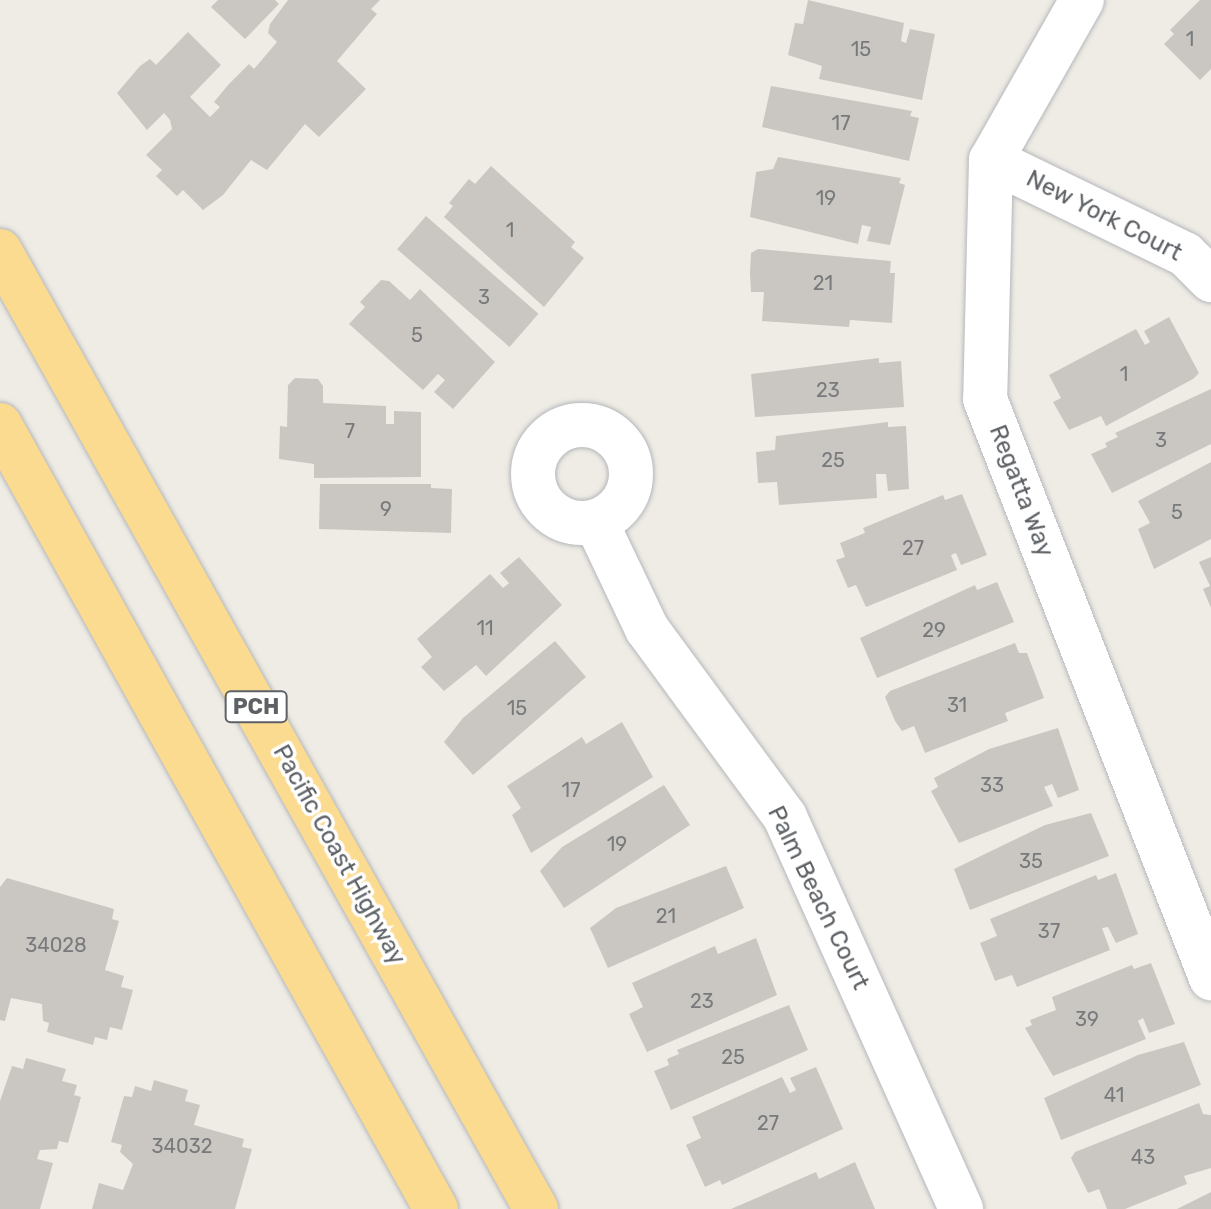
<!DOCTYPE html>
<html>
<head>
<meta charset="utf-8">
<style>
  body { margin:0 }
  #map { position:relative; width:1211px; height:1209px; overflow:hidden; background:#efece5; font-family:Rubik,sans-serif }
  div>[style] { position:absolute }
  [style*='--x'] { left:calc(var(--x)*1px); top:calc(var(--y)*1px); width:calc(var(--w)*1px); rotate:calc(var(--a)*1deg) }
  .building>* { inset:0; background:#cac7c2; transform-origin:0 0 }
  .roads { filter:drop-shadow(0 0 2px #b5b7bb) drop-shadow(0 0 2px #b5b7bb) }
  .minor>* { height:44px; margin:-22px; padding:0 22px; transform-origin:22px; border-radius:22px; background:#fff }
  .minor>.ring { margin:-22px; padding:0; box-sizing:content-box; background:none; border:44px solid #fff; border-radius:50% }
  .highway>* { height:44px; margin:-22px; padding:0 22px; transform-origin:22px; border-radius:22px; background:#fbdb90 }
  span { translate:-50% -50%; white-space:nowrap; text-align:center; line-height:1.15; -webkit-text-stroke:7px #fff; paint-order:stroke }
  .number-label { font-size:20px; color:#787a7c }
  .number-label span { -webkit-text-stroke-width:0 }
  .shield-label span { padding:2px 6px; background:#fff; border:2px solid; border-radius:6px; -webkit-text-stroke-width:0 }
  .shield-label { font-size:22px; color:#5d6165; font-weight:700 }
  .street-label { font-size:24px; color:#5d6165 }
</style>
</head>
<body>
<div id="map">
  <div class="building">
    <div style="clip-path:polygon(218px 0,275px 0,279px 4px,245px 39px,211px 7px)"></div>
    <div style="clip-path:polygon(288px 0,380px 0,371px 9px,377px 14px,337px 61px,366px 89px,319px 137px,305px 124px,267px 170px,251px 160px,223px 195px,203px 210px,183px 190px,177px 196px,156px 176px,162px 170px,146px 155px,172px 129px,170px 120px,164px 113px,147px 130px,117px 93px,140px 66px,150px 59px,156px 65px,188px 32px,221px 65px,190px 97px,210px 117px,220px 107px,214px 102px,228px 85px,249px 64px,254px 69px,277px 42px,268px 33px,270px 24px)"></div>
    <div style="clip-path:polygon(808px 0,904px 23px,901px 41px,906px 43px,910px 29px,935px 34px,922px 100px,819px 79px,822px 66px,788px 55px,795px 23px,803px 24px)"></div>
    <div style="clip-path:polygon(1200px 0,1211px 0,1211px 69px,1200px 80px,1164px 44px,1174px 34px,1170px 30px)"></div>
    <div style="clip-path:polygon(771px 86px,912px 111px,910px 116px,919px 118px,909px 161px,762px 127px)"></div>
    <div style="clip-path:polygon(778px 157px,901px 178px,899px 183px,905px 185px,890px 245px,867px 241px,871px 227px,862px 225px,858px 244px,750px 217px,756px 172px,773px 169px)"></div>
    <div style="clip-path:polygon(491px 166px,575px 242px,571px 247px,584px 258px,544px 307px,444px 217px,453px 206px,449px 203px,469px 179px,475px 184px)"></div>
    <div style="left:426px;top:216px;width:149px;height:44px;rotate:41deg"></div>
    <div style="clip-path:polygon(758px 249px,891px 261px,890px 273px,895px 273px,892px 323px,850px 320px,849px 327px,762px 321px,764px 292px,751px 292px,750px 274px,751px 253px)"></div>
    <div style="clip-path:polygon(381px 280px,389px 281px,410px 300px,420px 289px,495px 362px,453px 409px,434px 392px,445px 380px,438px 374px,423px 390px,349px 324px,365px 307px,360px 302px)"></div>
    <div style="clip-path:polygon(1169px 317px,1199px 373px,1193px 379px,1106px 426px,1101px 416px,1069px 430px,1053px 402px,1061px 398px,1049px 375px,1136px 329px,1145px 345px,1150px 342px,1144px 331px)"></div>
    <div style="clip-path:polygon(879px 358px,879px 363px,901px 361px,904px 407px,755px 417px,751px 374px)"></div>
    <div style="clip-path:polygon(295px 378px,318px 379px,323px 386px,323px 403px,386px 406px,386px 424px,394px 424px,394px 411px,421px 412px,421px 477px,314px 478px,314px 464px,279px 459px,280px 426px,287px 427px,288px 385px)"></div>
    <div style="clip-path:polygon(1211px 389px,1211px 444px,1112px 493px,1091px 454px,1107px 447px,1105px 443px,1118px 437px,1115px 433px)"></div>
    <div style="clip-path:polygon(888px 422px,888px 427px,906px 426px,909px 489px,888px 491px,886px 474px,876px 474px,877px 498px,779px 505px,777px 482px,758px 483px,756px 452px,775px 450px,776px 436px)"></div>
    <div style="clip-path:polygon(1211px 462px,1211px 539px,1154px 569px,1138px 529px,1150px 523px,1138px 501px)"></div>
    <div style="clip-path:polygon(320px 484px,431px 484px,431px 488px,452px 489px,451px 533px,319px 529px)"></div>
    <div style="clip-path:polygon(962px 494px,987px 555px,961px 565px,956px 553px,951px 555px,957px 570px,866px 607px,856px 585px,848px 588px,836px 560px,845px 557px,840px 543px,865px 533px,863px 528px,943px 495px,945px 500px)"></div>
    <div style="clip-path:polygon(519px 557px,562px 605px,486px 676px,476px 665px,444px 691px,421px 667px,432px 657px,417px 639px,490px 574px,503px 588px,509px 583px,500px 573px)"></div>
    <div style="clip-path:polygon(1211px 557px,1211px 608px,1203px 589px,1210px 586px,1199px 562px)"></div>
    <div style="clip-path:polygon(997px 582px,1014px 622px,877px 678px,860px 638px,975px 585px,977px 590px)"></div>
    <div style="clip-path:polygon(555px 641px,586px 677px,473px 775px,444px 742px,463px 718px)"></div>
    <div style="clip-path:polygon(1015px 643px,1019px 653px,1027px 653px,1044px 698px,1005px 713px,1008px 721px,925px 753px,914px 726px,902px 731px,895px 721px,885px 697px,890px 691px)"></div>
    <div style="clip-path:polygon(622px 722px,653px 777px,531px 853px,512px 815px,521px 808px,507px 786px,582px 737px,586px 744px)"></div>
    <div style="clip-path:polygon(1058px 728px,1079px 790px,1058px 798px,1052px 784px,1044px 787px,1053px 806px,959px 843px,931px 791px,938px 787px,934px 778px,989px 749px)"></div>
    <div style="clip-path:polygon(664px 785px,690px 825px,564px 908px,540px 871px,562px 847px)"></div>
    <div style="clip-path:polygon(1091px 813px,1109px 856px,970px 910px,954px 869px,1045px 825px)"></div>
    <div style="clip-path:polygon(726px 866px,744px 908px,608px 968px,590px 928px,616px 908px)"></div>
    <div style="clip-path:polygon(1116px 873px,1138px 934px,1116px 943px,1108px 927px,1102px 928px,1110px 950px,1017px 987px,1012px 975px,995px 981px,980px 943px,997px 936px,990px 919px,1096px 875px,1098px 880px)"></div>
    <div style="clip-path:polygon(7px 878px,114px 909px,112px 919px,119px 921px,105px 970px,124px 976px,121px 987px,133px 990px,122px 1030px,110px 1027px,107px 1040px,95px 1037px,93px 1045px,47px 1032px,49px 1023px,43px 1021px,42px 1004px,11px 998px,5px 1021px,0 1020px,0 887px)"></div>
    <div style="clip-path:polygon(756px 938px,777px 995px,647px 1052px,629px 1014px,643px 1007px,632px 983px,715px 946px,718px 954px)"></div>
    <div style="clip-path:polygon(1151px 963px,1175px 1024px,1149px 1033px,1143px 1018px,1138px 1021px,1146px 1039px,1053px 1076px,1025px 1028px,1032px 1025px,1030px 1020px,1056px 1010px,1052px 997px,1132px 965px,1134px 969px)"></div>
    <div style="clip-path:polygon(789px 1005px,808px 1050px,671px 1110px,654px 1071px,669px 1065px,667px 1059px,679px 1054px,677px 1050px)"></div>
    <div style="clip-path:polygon(1184px 1042px,1201px 1085px,1061px 1140px,1044px 1098px,1138px 1055px)"></div>
    <div style="clip-path:polygon(26px 1058px,66px 1069px,62px 1081px,77px 1085px,74px 1095px,81px 1097px,68px 1143px,59px 1141px,57px 1149px,40px 1150px,37px 1159px,53px 1163px,40px 1209px,0 1209px,0 1101px,12px 1066px,23px 1069px)"></div>
    <div style="clip-path:polygon(816px 1067px,843px 1129px,722px 1185px,720px 1180px,705px 1187px,686px 1145px,701px 1138px,692px 1117px,782px 1077px,790px 1093px,796px 1090px,790px 1078px)"></div>
    <div style="clip-path:polygon(154px 1080px,188px 1090px,185px 1101px,200px 1105px,194px 1125px,244px 1139px,242px 1147px,252px 1149px,235px 1209px,92px 1209px,99px 1183px,123px 1190px,133px 1164px,120px 1152px,122px 1145px,111px 1142px,124px 1096px,132px 1097px,135px 1086px,151px 1091px)"></div>
    <div style="clip-path:polygon(1199px 1103px,1203px 1114px,1211px 1115px,1211px 1168px,1184px 1176px,1187px 1184px,1125px 1209px,1107px 1209px,1099px 1189px,1088px 1193px,1071px 1158px,1075px 1152px)"></div>
    <div style="clip-path:polygon(855px 1162px,875px 1209px,731px 1209px,816px 1172px,819px 1179px)"></div>
    <div style="clip-path:polygon(1211px 1192px,1211px 1209px,1177px 1209px)"></div>
  </div>
  <div class="roads">
    <div class="minor">
      <div style="--x:1082;--y:0;--w:184;--a:119.6"></div>
      <div style="--x:991;--y:160;--w:239;--a:91.4"></div>
      <div style="--x:985;--y:399;--w:622;--a:68.68"></div>
      <div style="--x:991;--y:160;--w:216;--a:25.9"></div>
      <div style="--x:1185;--y:254;--w:37;--a:45"></div>
      <div class="ring" style="left:533px;top:425px;width:54px;height:54px"></div>
      <div style="--x:596;--y:522;--w:119;--a:64.5"></div>
      <div style="--x:647;--y:629;--w:233;--a:53.7"></div>
      <div style="--x:785;--y:817;--w:430;--a:65.8"></div>
    </div>
    <div class="highway">
      <div style="--x:0;--y:251;--w:1098;--a:60.77"></div>
      <div style="--x:0;--y:425;--w:897;--a:60.92"></div>
    </div>
  </div>
  <div class="number-label">
    <span style="left:1190px;top:39px">1</span>
    <span style="left:861px;top:49px">15</span>
    <span style="left:841px;top:123px">17</span>
    <span style="left:826px;top:198px">19</span>
    <span style="left:510px;top:230px">1</span>
    <span style="left:823px;top:283px">21</span>
    <span style="left:484px;top:297px">3</span>
    <span style="left:417px;top:335px">5</span>
    <span style="left:1124px;top:374px">1</span>
    <span style="left:828px;top:390px">23</span>
    <span style="left:350px;top:431px">7</span>
    <span style="left:1161px;top:440px">3</span>
    <span style="left:833px;top:460px">25</span>
    <span style="left:386px;top:509px">9</span>
    <span style="left:1177px;top:512px">5</span>
    <span style="left:913px;top:548px">27</span>
    <span style="left:485px;top:628px">11</span>
    <span style="left:934px;top:630px">29</span>
    <span style="left:957px;top:705px">31</span>
    <span style="left:517px;top:708px">15</span>
    <span style="left:992px;top:785px">33</span>
    <span style="left:571px;top:790px">17</span>
    <span style="left:617px;top:844px">19</span>
    <span style="left:1031px;top:861px">35</span>
    <span style="left:666px;top:916px">21</span>
    <span style="left:1049px;top:931px">37</span>
    <span style="left:56px;top:945px">34028</span>
    <span style="left:702px;top:1001px">23</span>
    <span style="left:1087px;top:1019px">39</span>
    <span style="left:733px;top:1057px">25</span>
    <span style="left:1114px;top:1095px">41</span>
    <span style="left:768px;top:1123px">27</span>
    <span style="left:182px;top:1146px">34032</span>
    <span style="left:1143px;top:1157px">43</span>
  </div>
  <div class="shield-label">
    <span style="left:256px;top:707px">PCH</span>
  </div>
  <div class="street-label">
    <span style="left:1104px;top:216px;rotate:27deg">New York Court</span>
    <span style="left:1021px;top:491px;rotate:69deg">Regatta Way</span>
    <span style="left:339px;top:855px;rotate:61deg">Pacific Coast Highway</span>
    <span style="left:818px;top:898px;rotate:64deg">Palm Beach Court</span>
  </div>
</div>
</body>
</html>
